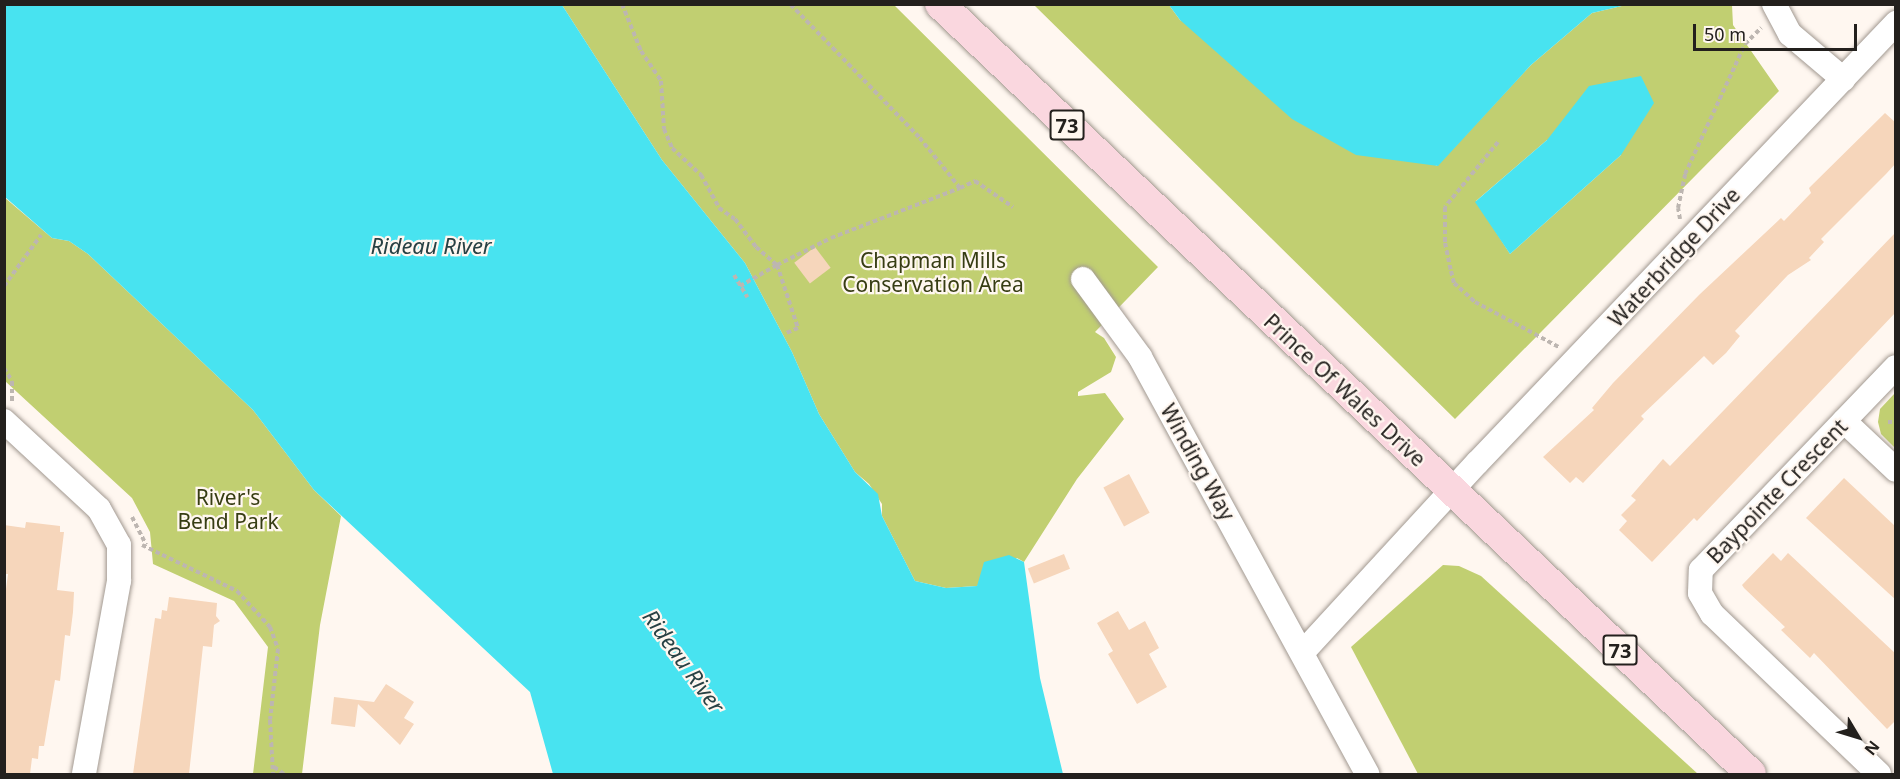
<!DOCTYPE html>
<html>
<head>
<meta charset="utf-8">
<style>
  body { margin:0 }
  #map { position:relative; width:1900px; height:779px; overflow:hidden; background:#fff7f0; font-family:"Noto Sans",sans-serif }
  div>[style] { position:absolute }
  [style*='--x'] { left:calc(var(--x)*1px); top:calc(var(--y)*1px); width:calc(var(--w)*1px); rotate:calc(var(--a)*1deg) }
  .green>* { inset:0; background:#c1cf71 }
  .water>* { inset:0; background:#48e3f0 }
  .building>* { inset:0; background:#f6d6bb; transform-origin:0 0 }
  .path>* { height:4px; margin-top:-2px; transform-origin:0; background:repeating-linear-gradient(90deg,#bdb6b1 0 4.5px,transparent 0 7.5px) }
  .roads { filter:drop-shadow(0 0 2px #a29991) drop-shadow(0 0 2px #a29991) }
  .minor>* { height:24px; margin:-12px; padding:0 12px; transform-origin:12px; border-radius:12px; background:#fff }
  .major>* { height:30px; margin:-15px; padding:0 15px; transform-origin:15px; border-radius:15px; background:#fad7df }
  span { translate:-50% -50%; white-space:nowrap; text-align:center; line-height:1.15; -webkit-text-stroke:4.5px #fff7f0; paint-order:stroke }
  .shield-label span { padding:2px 4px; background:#fff7f0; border:2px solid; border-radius:4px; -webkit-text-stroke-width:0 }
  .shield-label { font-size:20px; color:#23201d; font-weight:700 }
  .street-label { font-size:21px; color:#23201d }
  .park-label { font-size:21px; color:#373d13 }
  .water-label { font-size:22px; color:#284144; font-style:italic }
  .frame { position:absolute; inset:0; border:6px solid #23201d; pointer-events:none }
  .north { position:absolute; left:1828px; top:707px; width:60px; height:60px; -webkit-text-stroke:4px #fff7f0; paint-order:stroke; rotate:128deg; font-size:16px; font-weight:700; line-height:24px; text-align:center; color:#23201d }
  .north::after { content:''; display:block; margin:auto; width:21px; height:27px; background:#23201d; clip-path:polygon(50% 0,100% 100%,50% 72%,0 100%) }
  .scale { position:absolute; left:1693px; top:24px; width:164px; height:27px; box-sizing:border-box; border:3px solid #23201d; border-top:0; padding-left:8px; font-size:18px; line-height:21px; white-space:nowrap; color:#23201d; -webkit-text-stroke:4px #fff7f0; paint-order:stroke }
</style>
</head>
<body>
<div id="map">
  <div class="green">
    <div style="clip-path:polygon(562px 5px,894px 5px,1158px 267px,1095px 332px,1104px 338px,1116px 357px,1111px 372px,1078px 392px,1078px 396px,1105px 393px,1124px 419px,1077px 479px,1024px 562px,1017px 558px,977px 586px,946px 588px,915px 581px,882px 516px,882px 504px,869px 484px,855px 472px,819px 414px,792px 352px,745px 263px,662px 160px)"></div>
    <div style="clip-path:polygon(evenodd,1034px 5px,1169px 5px,1180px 20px,1437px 166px,1531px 65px,1592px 13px,1626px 5px,1732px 5px,1733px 25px,1779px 91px,1455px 419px,1034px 5px,1547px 140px,1621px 155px,1510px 254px,1476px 201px,1547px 140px)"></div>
    <div style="clip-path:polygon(4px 197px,52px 238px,69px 241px,88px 254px,253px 410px,314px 490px,341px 516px,320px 625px,302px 774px,253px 774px,268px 647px,234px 601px,153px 564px,150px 532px,132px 498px,5px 381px)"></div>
    <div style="clip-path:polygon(1895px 393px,1895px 448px,1881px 434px,1878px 422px,1880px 409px)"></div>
    <div style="clip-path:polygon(1443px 565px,1459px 566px,1481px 576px,1698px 774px,1418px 774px,1351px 647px)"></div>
  </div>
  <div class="water">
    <div style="clip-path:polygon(4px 5px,562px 5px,662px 160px,745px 263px,792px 352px,819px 414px,855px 472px,878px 494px,882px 516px,915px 581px,946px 588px,977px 586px,984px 562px,1009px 555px,1024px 562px,1040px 678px,1063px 774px,553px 774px,530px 692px,314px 490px,253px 410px,88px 254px,69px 241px,52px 238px,5px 197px)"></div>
    <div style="clip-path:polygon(1169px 5px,1626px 5px,1592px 13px,1531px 65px,1438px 166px,1356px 155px,1292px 119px,1180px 20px)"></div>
    <div style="clip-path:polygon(1641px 76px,1654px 103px,1621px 155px,1510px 254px,1475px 202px,1547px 140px,1589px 86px)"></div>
  </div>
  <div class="building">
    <div style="clip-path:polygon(1885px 113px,1896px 123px,1896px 163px,1886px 174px,1821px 239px,1824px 242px,1809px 258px,1811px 260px,1788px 275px,1735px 331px,1740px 336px,1726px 353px,1713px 365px,1704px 356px,1641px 416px,1644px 419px,1583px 483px,1576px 477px,1570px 483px,1543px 457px,1594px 410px,1592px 408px,1613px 383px,1699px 295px,1781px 218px,1784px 221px,1811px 193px,1809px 188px)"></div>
    <div style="clip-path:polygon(1896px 232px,1896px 312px,1697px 521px,1694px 518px,1652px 562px,1619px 530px,1627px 521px,1621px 515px,1636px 500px,1631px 496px,1663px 459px,1670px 466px)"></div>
    <div style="left:815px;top:247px;width:26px;height:26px;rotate:53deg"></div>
    <div style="left:1129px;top:474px;width:44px;height:29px;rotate:62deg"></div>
    <div style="clip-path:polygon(1844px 478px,1896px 527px,1896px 600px,1806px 518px)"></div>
    <div style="clip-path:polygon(26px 522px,60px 526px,60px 532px,64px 532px,57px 590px,74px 592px,73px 612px,70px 636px,65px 635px,60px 681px,55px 680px,44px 746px,39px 746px,38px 759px,32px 758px,30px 774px,4px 774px,4px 604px,8px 574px,4px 574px,4px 525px,25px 528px)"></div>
    <div style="clip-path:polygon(1773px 553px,1781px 561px,1788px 553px,1896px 654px,1896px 720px,1887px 729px,1814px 653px,1810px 658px,1781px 630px,1785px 627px,1744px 588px,1742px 585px)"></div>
    <div style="left:1064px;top:554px;width:16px;height:39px;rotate:68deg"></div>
    <div style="clip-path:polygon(169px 597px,217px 603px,216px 616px,220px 621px,214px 625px,212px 647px,203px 646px,189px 774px,133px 774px,155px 618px,161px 619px,162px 610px,167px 611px)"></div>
    <div style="clip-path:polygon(1118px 611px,1129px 630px,1145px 621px,1159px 648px,1149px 654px,1167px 687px,1137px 704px,1108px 654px,1113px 651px,1097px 623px)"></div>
    <div style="clip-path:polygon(386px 684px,414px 702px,404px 718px,414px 724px,400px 745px,358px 704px,355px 727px,331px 724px,334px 697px,374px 702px)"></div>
  </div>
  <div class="path">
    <div style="--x:622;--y:4;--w:51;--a:68"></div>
    <div style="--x:641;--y:51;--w:36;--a:56"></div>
    <div style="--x:661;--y:81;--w:48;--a:86.4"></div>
    <div style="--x:664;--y:129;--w:21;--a:67"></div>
    <div style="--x:672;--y:148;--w:40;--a:43"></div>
    <div style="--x:701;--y:175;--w:38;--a:61"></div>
    <div style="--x:719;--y:208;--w:19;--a:35"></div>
    <div style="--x:735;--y:219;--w:35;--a:53"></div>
    <div style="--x:756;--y:247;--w:28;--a:41"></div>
    <div style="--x:777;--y:265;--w:60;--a:-26.6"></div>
    <div style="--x:831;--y:238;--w:138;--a:-21.2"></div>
    <div style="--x:960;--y:188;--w:65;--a:-128.8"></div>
    <div style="--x:919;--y:137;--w:185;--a:-134.1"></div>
    <div style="--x:1498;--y:142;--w:84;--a:129.2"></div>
    <div style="--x:1445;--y:207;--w:36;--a:90"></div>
    <div style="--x:1445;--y:243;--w:29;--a:78"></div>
    <div style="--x:1451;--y:271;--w:12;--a:76"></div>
    <div style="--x:1454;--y:283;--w:28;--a:42"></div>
    <div style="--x:1475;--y:302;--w:95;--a:28.2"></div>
    <div style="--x:960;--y:188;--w:17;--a:-25"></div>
    <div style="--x:975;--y:181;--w:46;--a:34.4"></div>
    <div style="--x:1680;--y:219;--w:11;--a:-100"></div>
    <div style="--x:1678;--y:208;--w:35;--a:-78"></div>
    <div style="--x:1685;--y:174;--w:143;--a:-65.2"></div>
    <div style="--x:1745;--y:44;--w:23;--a:-45"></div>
    <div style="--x:734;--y:275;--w:26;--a:59"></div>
    <div style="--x:4;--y:286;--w:63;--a:-54"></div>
    <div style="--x:740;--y:286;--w:43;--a:-29.6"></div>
    <div style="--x:777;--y:265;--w:66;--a:71.6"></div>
    <div style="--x:798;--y:328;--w:13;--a:157"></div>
    <div style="--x:4;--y:368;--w:15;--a:58"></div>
    <div style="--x:12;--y:381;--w:21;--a:90"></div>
    <div style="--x:1888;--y:422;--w:8;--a:0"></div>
    <div style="--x:132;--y:517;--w:31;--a:63"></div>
    <div style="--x:142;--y:545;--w:106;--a:25.8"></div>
    <div style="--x:237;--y:591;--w:49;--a:47.5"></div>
    <div style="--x:270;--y:627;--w:23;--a:70"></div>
    <div style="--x:278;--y:649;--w:71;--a:96.4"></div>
    <div style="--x:270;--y:720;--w:54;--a:86.8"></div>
    <div style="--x:274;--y:767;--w:12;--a:35"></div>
  </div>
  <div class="roads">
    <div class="minor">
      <div style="--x:1774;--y:4;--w:34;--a:62"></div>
      <div style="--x:1790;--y:34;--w:70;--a:40.3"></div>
      <div style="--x:1083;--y:279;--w:97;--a:53.8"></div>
      <div style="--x:1140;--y:357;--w:475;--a:61.4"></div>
      <div style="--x:4;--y:421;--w:129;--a:42.8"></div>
      <div style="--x:99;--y:509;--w:41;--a:60.9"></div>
      <div style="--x:119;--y:545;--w:36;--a:90"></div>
      <div style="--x:119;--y:581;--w:196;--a:100.3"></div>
      <div style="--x:1844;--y:421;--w:71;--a:43.3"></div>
      <div style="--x:1303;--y:652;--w:257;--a:-47.4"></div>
      <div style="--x:1477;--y:463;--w:608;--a:-46.4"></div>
      <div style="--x:1879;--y:774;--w:231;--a:-136.2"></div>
      <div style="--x:1712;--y:614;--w:24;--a:-120"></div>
      <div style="--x:1700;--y:593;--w:23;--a:-88"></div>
      <div style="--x:1701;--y:570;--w:281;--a:-46.2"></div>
    </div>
    <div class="major">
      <div style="--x:940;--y:4;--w:1118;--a:43.51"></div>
    </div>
  </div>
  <div class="shield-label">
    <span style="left:1067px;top:125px">73</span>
    <span style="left:1620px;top:650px">73</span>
  </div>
  <div class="street-label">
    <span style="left:1674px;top:257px;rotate:-47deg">Waterbridge Drive</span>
    <span style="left:1345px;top:390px;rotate:43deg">Prince Of Wales Drive</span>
    <span style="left:1198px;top:462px;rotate:61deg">Winding Way</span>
    <span style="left:1777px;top:491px;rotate:-46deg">Baypointe Crescent</span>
  </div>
  <div class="park-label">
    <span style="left:933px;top:272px">Chapman Mills<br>Conservation Area</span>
    <span style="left:228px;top:509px">River's<br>Bend Park</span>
  </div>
  <div class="water-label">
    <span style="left:431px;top:246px">Rideau River</span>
    <span style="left:684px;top:661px;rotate:54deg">Rideau River</span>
  </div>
  <div class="frame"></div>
  <div class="north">N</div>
  <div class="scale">50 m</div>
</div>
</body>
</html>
